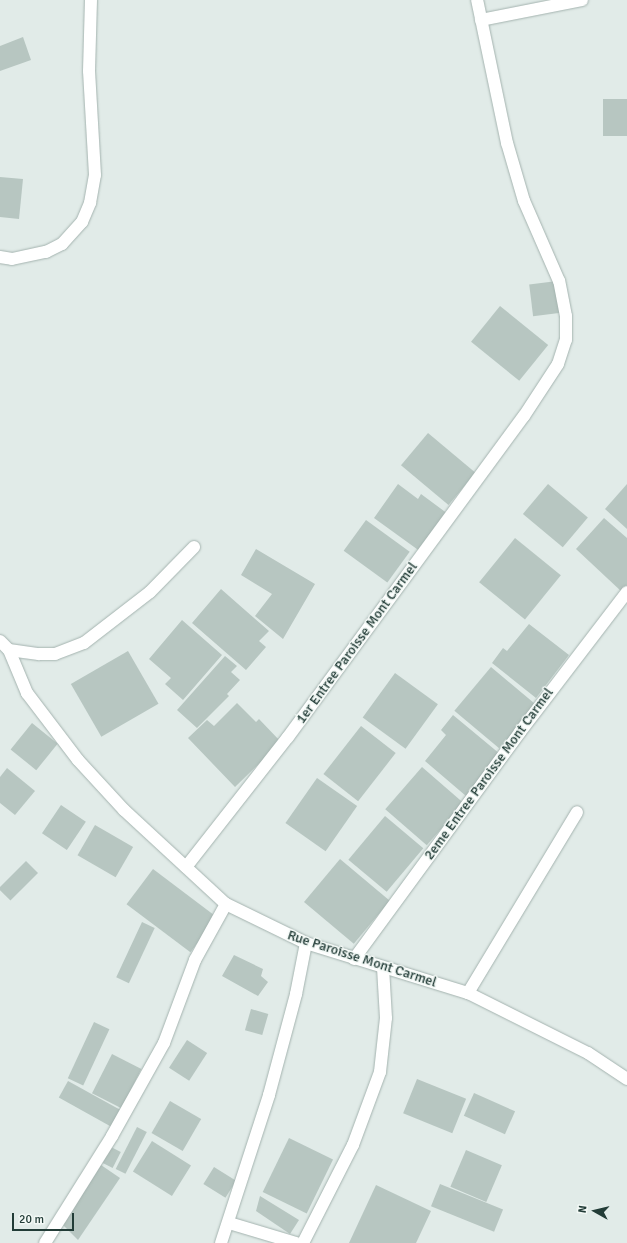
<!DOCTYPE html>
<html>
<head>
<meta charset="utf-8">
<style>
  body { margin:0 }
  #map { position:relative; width:627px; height:1243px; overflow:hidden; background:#e1ebe8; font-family:Signika,sans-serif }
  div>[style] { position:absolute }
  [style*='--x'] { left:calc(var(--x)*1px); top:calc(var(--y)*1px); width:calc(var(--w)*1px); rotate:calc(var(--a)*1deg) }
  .building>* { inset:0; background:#b7c6c1; transform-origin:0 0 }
  .roads { filter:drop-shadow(0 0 1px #a4b3af) drop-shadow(0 0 1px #a4b3af) }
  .minor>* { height:12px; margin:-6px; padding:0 6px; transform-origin:6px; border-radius:6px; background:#fff }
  span { translate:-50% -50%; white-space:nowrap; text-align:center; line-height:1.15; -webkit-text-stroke:3px #f2f8f5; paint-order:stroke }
  .street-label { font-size:14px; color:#223c37 }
  .north { position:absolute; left:575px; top:1191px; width:40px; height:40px; -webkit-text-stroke:3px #f2f8f5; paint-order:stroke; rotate:278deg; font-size:11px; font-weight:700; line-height:16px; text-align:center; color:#223c37 }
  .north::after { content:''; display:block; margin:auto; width:14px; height:18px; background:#223c37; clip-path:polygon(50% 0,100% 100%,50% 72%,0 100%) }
  .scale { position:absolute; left:12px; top:1213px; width:62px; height:18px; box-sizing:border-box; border:2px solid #223c37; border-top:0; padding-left:5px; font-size:12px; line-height:14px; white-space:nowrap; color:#223c37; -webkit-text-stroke:3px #f2f8f5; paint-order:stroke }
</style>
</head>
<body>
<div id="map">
  <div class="building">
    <div style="clip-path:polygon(23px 37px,31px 60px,0 71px,0 46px)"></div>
    <div style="left:627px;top:99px;width:37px;height:24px;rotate:90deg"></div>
    <div style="clip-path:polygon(0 177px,23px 179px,19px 219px,0 217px)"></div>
    <div style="left:557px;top:281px;width:32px;height:28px;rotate:83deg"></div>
    <div style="left:500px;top:306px;width:62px;height:46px;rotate:39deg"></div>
    <div style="left:428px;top:433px;width:62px;height:42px;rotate:40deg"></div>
    <div style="clip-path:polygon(398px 484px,418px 499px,421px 494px,448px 514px,421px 552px,374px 518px)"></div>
    <div style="left:548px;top:484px;width:52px;height:39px;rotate:40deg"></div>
    <div style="clip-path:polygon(627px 484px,627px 529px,605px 509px)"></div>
    <div style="clip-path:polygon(604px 518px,627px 538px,627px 586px,622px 592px,576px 549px)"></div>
    <div style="left:366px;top:520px;width:54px;height:38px;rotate:36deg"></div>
    <div style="left:515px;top:538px;width:59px;height:57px;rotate:39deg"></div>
    <div style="clip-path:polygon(256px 549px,315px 584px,283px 639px,255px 616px,272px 594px,241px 575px)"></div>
    <div style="clip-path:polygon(221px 589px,269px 631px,259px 641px,266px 647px,246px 670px,192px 623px)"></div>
    <div style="clip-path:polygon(182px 620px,222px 655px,183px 700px,165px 684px,171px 678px,149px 659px)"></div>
    <div style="clip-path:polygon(529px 624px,569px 655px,536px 698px,492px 663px,503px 648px,507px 651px)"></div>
    <div style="left:128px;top:651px;width:61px;height:66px;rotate:60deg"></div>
    <div style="clip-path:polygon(225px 656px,237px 666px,231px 672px,240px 680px,227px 694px,229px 696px,197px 728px,177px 710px)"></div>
    <div style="left:491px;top:667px;width:60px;height:57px;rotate:40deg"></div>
    <div style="left:395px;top:673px;width:53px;height:55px;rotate:36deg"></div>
    <div style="clip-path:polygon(237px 703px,256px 722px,259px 719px,281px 742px,235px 787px,188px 738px,207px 720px,214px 726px)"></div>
    <div style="clip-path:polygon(453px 715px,500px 754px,466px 796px,425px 761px,446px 735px,441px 730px)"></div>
    <div style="left:32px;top:723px;width:33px;height:34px;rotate:39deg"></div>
    <div style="left:361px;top:726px;width:44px;height:61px;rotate:38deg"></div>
    <div style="left:422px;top:767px;width:55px;height:56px;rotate:41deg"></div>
    <div style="clip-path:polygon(7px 768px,35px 791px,15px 815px,0 803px,0 777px)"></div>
    <div style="left:317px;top:778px;width:49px;height:55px;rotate:35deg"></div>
    <div style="left:61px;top:805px;width:30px;height:34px;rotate:34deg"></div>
    <div style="left:385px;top:816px;width:50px;height:57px;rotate:40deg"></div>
    <div style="left:95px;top:825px;width:44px;height:35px;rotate:30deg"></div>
    <div style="left:340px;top:859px;width:65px;height:56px;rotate:40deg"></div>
    <div style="left:26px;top:861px;width:17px;height:39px;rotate:45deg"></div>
    <div style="left:153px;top:869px;width:80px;height:44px;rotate:37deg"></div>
    <div style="left:142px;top:922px;width:14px;height:61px;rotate:25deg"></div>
    <div style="clip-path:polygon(234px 955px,263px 969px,261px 976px,268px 982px,258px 996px,222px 976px)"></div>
    <div style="left:251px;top:1009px;width:18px;height:22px;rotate:16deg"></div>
    <div style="left:94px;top:1022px;width:17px;height:62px;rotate:25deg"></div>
    <div style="left:187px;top:1040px;width:24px;height:33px;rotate:33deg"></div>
    <div style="left:112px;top:1054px;width:33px;height:44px;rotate:27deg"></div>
    <div style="left:417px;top:1079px;width:53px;height:37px;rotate:22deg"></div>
    <div style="left:68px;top:1081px;width:60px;height:19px;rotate:29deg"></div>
    <div style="left:474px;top:1093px;width:45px;height:25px;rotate:24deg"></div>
    <div style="left:170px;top:1101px;width:36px;height:37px;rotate:30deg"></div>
    <div style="left:137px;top:1127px;width:11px;height:47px;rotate:27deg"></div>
    <div style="left:289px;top:1138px;width:49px;height:60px;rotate:26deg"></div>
    <div style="left:152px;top:1141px;width:46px;height:36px;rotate:32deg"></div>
    <div style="left:111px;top:1147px;width:11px;height:18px;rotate:27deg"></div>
    <div style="left:466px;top:1150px;width:39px;height:40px;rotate:23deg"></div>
    <div style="clip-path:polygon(101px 1165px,120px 1178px,78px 1240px,63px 1225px)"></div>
    <div style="left:214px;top:1167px;width:26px;height:20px;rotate:32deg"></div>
    <div style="left:440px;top:1184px;width:68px;height:24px;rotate:22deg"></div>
    <div style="clip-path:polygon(376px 1185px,431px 1211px,416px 1243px,349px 1243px)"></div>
    <div style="clip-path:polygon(260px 1196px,299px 1220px,290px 1234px,256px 1211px)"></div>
  </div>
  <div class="roads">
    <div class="minor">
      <div style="--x:481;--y:20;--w:103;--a:-11.2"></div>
      <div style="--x:0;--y:257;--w:12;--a:9"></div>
      <div style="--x:12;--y:259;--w:35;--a:-12"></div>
      <div style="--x:46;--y:252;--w:18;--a:-27"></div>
      <div style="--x:62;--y:244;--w:30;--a:-48"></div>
      <div style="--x:82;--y:222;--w:21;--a:-67"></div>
      <div style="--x:90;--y:203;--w:28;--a:-80"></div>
      <div style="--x:95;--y:175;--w:104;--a:-93.3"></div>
      <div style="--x:89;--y:71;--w:71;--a:-88.4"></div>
      <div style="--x:0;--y:641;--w:13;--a:45"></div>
      <div style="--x:9;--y:650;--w:30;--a:8"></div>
      <div style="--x:39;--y:654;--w:16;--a:0"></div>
      <div style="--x:55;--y:654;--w:31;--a:-21"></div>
      <div style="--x:84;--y:643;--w:83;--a:-37.7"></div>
      <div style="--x:150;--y:592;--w:63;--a:-45.6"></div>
      <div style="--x:9;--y:650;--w:47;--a:67.3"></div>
      <div style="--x:27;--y:693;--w:84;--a:52.7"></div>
      <div style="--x:78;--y:760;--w:68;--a:47.4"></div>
      <div style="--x:124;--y:810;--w:139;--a:42.7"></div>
      <div style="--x:226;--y:904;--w:89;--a:26"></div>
      <div style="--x:306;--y:943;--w:170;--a:17.2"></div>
      <div style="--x:468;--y:993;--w:134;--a:26.6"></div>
      <div style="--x:588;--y:1053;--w:47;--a:33.7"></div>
      <div style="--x:186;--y:867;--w:165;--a:-51.9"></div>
      <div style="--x:288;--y:737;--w:398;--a:-53.7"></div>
      <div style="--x:524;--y:416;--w:62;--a:-56.8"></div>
      <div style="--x:558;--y:364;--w:25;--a:-72"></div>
      <div style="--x:566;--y:340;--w:24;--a:-90"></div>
      <div style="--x:566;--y:316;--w:36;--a:-101"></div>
      <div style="--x:559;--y:281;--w:87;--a:-113.6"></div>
      <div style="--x:524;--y:201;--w:60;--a:-106.3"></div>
      <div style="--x:507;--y:143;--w:146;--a:-101.8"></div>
      <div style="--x:354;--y:959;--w:281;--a:-53.8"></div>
      <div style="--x:520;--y:732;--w:176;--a:-52.6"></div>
      <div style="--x:468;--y:993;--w:211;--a:-58.9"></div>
      <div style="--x:229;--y:1223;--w:70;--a:16.6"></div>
      <div style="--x:45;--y:1243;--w:126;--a:-57.9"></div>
      <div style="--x:112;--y:1136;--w:107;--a:-60.8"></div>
      <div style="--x:164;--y:1043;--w:89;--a:-69.5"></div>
      <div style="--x:195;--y:960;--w:64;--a:-61"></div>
      <div style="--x:221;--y:1243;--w:156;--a:-72"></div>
      <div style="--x:269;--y:1095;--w:105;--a:-75"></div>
      <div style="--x:296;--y:994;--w:52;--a:-78.9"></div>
      <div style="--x:303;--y:1243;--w:110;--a:-63"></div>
      <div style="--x:353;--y:1145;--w:78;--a:-69.7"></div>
      <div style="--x:380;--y:1072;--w:54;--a:-83.7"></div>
      <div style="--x:386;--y:1018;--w:50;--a:-93.4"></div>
    </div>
  </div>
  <div class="street-label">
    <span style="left:357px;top:643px;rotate:-54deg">1er Entree Paroisse Mont Carmel</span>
    <span style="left:489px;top:774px;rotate:-54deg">2eme Entree Paroisse Mont Carmel</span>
    <span style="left:362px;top:959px;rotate:18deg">Rue Paroisse Mont Carmel</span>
  </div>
  <div class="north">N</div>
  <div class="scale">20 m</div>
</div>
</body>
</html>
